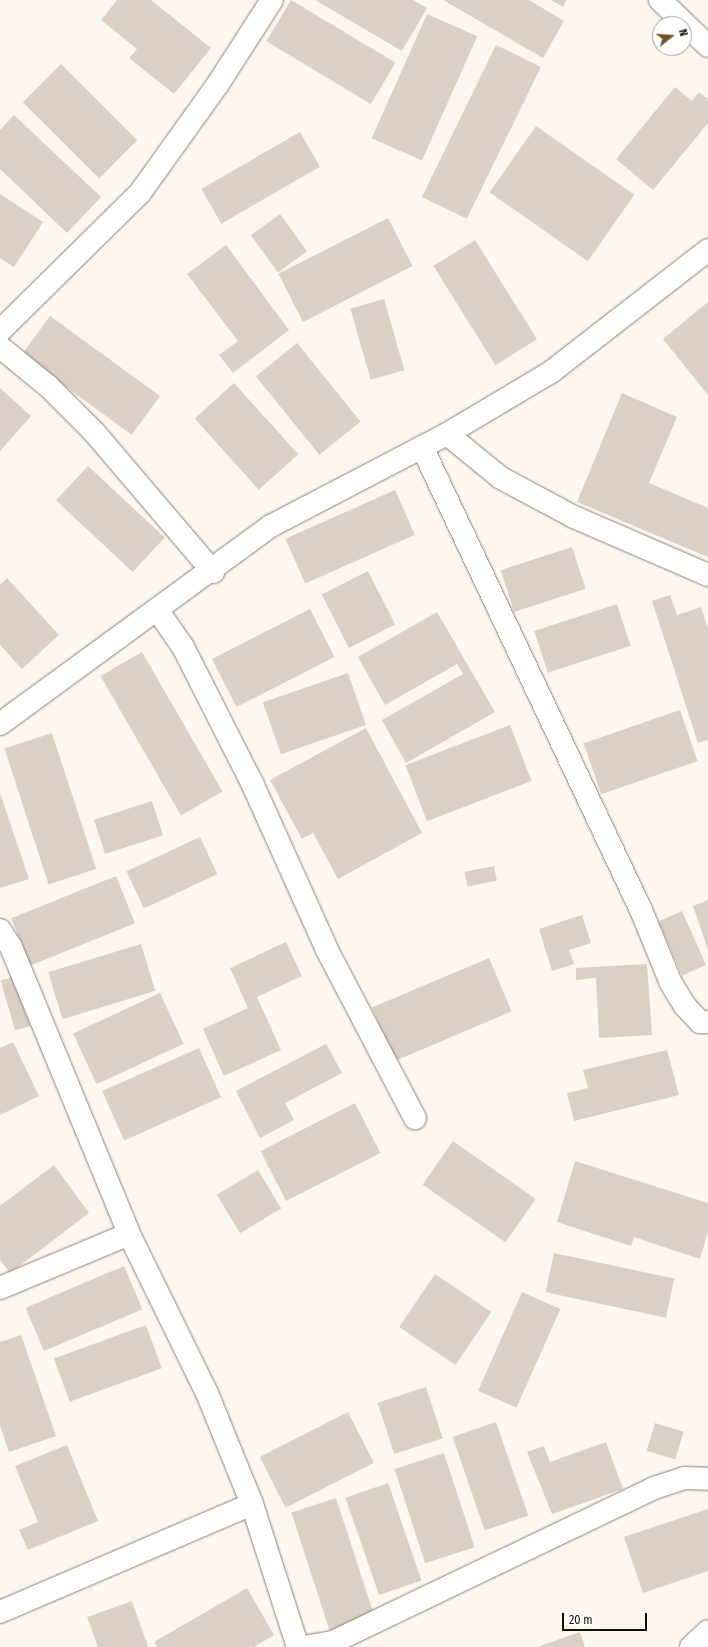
<!DOCTYPE html>
<html>
<head>
<meta charset="utf-8">
<style>
  body { margin:0 }
  #map { position:relative; width:708px; height:1647px; overflow:hidden; background:#fef7ef; font-family:"Fira Sans Condensed",sans-serif }
  div>[style] { position:absolute }
  [style*='--x'] { left:calc(var(--x)*1px); top:calc(var(--y)*1px); width:calc(var(--w)*1px); rotate:calc(var(--a)*1deg) }
  .building>* { inset:0; background:#dbd0c3; transform-origin:0 0 }
  .roads { filter:drop-shadow(0 0 1px #8a8074) drop-shadow(0 0 1px #8a8074) }
  .minor>* { height:22px; margin:-11px; padding:0 11px; transform-origin:11px; border-radius:11px; background:#fff }
  span { translate:-50% -50%; white-space:nowrap; text-align:center; line-height:1.15; -webkit-text-stroke:3px #fff; paint-order:stroke }
  .north { position:absolute; left:652px; top:16px; width:40px; height:40px; box-sizing:border-box; background:#fff; border:1px solid #a09f9d; border-radius:50%; rotate:73deg; font-size:11px; font-weight:700; line-height:16px; text-align:center; color:#120e0a }
  .north::after { content:''; display:block; margin:auto; width:14px; height:18px; background:#6f5125; clip-path:polygon(50% 0,100% 100%,50% 72%,0 100%) }
  .scale { position:absolute; left:562px; top:1613px; width:85px; height:18px; box-sizing:border-box; border:2px solid #120e0a; border-top:0; padding-left:5px; font-size:12px; line-height:14px; white-space:nowrap; color:#120e0a; -webkit-text-stroke:3px #fff; paint-order:stroke }
</style>
</head>
<body>
<div id="map">
  <div class="building">
    <div style="clip-path:polygon(117px 0,151px 0,211px 48px,174px 94px,129px 58px,137px 49px,101px 20px)"></div>
    <div style="left:291px;top:0;width:122px;height:48px;rotate:31deg"></div>
    <div style="clip-path:polygon(315px 0,413px 0,427px 8px,402px 51px)"></div>
    <div style="clip-path:polygon(443px 0,529px 0,564px 21px,543px 58px)"></div>
    <div style="clip-path:polygon(551px 0,567px 0,563px 7px)"></div>
    <div style="left:427px;top:14px;width:55px;height:136px;rotate:24deg"></div>
    <div style="left:496px;top:45px;width:50px;height:169px;rotate:26deg"></div>
    <div style="left:61px;top:64px;width:108px;height:54px;rotate:45deg"></div>
    <div style="clip-path:polygon(675px 87px,692px 101px,699px 92px,708px 99px,708px 123px,653px 190px,616px 159px)"></div>
    <div style="clip-path:polygon(14px 115px,101px 197px,67px 233px,0 169px,0 130px)"></div>
    <div style="left:536px;top:126px;width:120px;height:81px;rotate:35deg"></div>
    <div style="left:300px;top:132px;width:40px;height:114px;rotate:60deg"></div>
    <div style="clip-path:polygon(0 194px,43px 222px,14px 267px,0 258px)"></div>
    <div style="left:280px;top:214px;width:46px;height:36px;rotate:54deg"></div>
    <div style="left:388px;top:218px;width:54px;height:123px;rotate:63deg"></div>
    <div style="left:475px;top:240px;width:117px;height:49px;rotate:58deg"></div>
    <div style="clip-path:polygon(226px 245px,289px 330px,233px 373px,219px 355px,238px 341px,187px 274px)"></div>
    <div style="left:384px;top:299px;width:74px;height:35px;rotate:74deg"></div>
    <div style="clip-path:polygon(708px 302px,708px 395px,663px 339px)"></div>
    <div style="left:50px;top:316px;width:136px;height:48px;rotate:36deg"></div>
    <div style="left:297px;top:343px;width:101px;height:53px;rotate:51deg"></div>
    <div style="left:234px;top:383px;width:96px;height:53px;rotate:48deg"></div>
    <div style="clip-path:polygon(0 388px,31px 416px,0 451px)"></div>
    <div style="clip-path:polygon(622px 393px,677px 417px,649px 483px,708px 508px,708px 557px,577px 502px)"></div>
    <div style="left:88px;top:466px;width:105px;height:47px;rotate:43deg"></div>
    <div style="left:395px;top:490px;width:49px;height:120px;rotate:66deg"></div>
    <div style="left:572px;top:547px;width:44px;height:75px;rotate:72deg"></div>
    <div style="left:368px;top:571px;width:60px;height:52px;rotate:63deg"></div>
    <div style="clip-path:polygon(7px 578px,59px 635px,22px 669px,0 645px,0 585px)"></div>
    <div style="clip-path:polygon(670px 595px,677px 615px,701px 607px,708px 628px,708px 740px,698px 743px,652px 601px)"></div>
    <div style="left:617px;top:604px;width:44px;height:87px;rotate:72deg"></div>
    <div style="left:310px;top:609px;width:54px;height:110px;rotate:63deg"></div>
    <div style="clip-path:polygon(437px 612px,495px 712px,406px 763px,382px 720px,463px 674px,457px 664px,385px 705px,358px 657px)"></div>
    <div style="left:142px;top:652px;width:161px;height:48px;rotate:60deg"></div>
    <div style="left:348px;top:673px;width:55px;height:90px;rotate:71deg"></div>
    <div style="left:680px;top:710px;width:54px;height:102px;rotate:71deg"></div>
    <div style="left:510px;top:725px;width:60px;height:112px;rotate:69deg"></div>
    <div style="clip-path:polygon(366px 728px,422px 833px,338px 879px,313px 833px,302px 839px,270px 780px)"></div>
    <div style="left:52px;top:733px;width:143px;height:50px;rotate:72deg"></div>
    <div style="clip-path:polygon(0 793px,29px 879px,0 888px)"></div>
    <div style="left:152px;top:801px;width:36px;height:61px;rotate:72deg"></div>
    <div style="left:200px;top:837px;width:41px;height:81px;rotate:65deg"></div>
    <div style="left:494px;top:866px;width:15px;height:30px;rotate:79deg"></div>
    <div style="left:116px;top:876px;width:51px;height:113px;rotate:68deg"></div>
    <div style="clip-path:polygon(708px 900px,708px 950px,693px 906px)"></div>
    <div style="left:682px;top:911px;width:59px;height:26px;rotate:66deg"></div>
    <div style="clip-path:polygon(582px 915px,591px 943px,569px 950px,574px 964px,552px 971px,539px 929px)"></div>
    <div style="clip-path:polygon(286px 942px,302px 976px,257px 997px,281px 1050px,224px 1076px,203px 1029px,248px 1008px,230px 968px)"></div>
    <div style="left:141px;top:944px;width:49px;height:97px;rotate:73deg"></div>
    <div style="left:489px;top:958px;width:58px;height:127px;rotate:67deg"></div>
    <div style="clip-path:polygon(647px 964px,652px 1035px,599px 1038px,596px 978px,576px 980px,576px 968px)"></div>
    <div style="left:16px;top:976px;width:52px;height:16px;rotate:74deg"></div>
    <div style="left:160px;top:993px;width:56px;height:96px;rotate:65deg"></div>
    <div style="clip-path:polygon(13px 1042px,39px 1096px,0 1115px,0 1048px)"></div>
    <div style="clip-path:polygon(326px 1044px,342px 1073px,285px 1103px,294px 1120px,260px 1138px,236px 1091px)"></div>
    <div style="left:199px;top:1048px;width:54px;height:106px;rotate:66deg"></div>
    <div style="clip-path:polygon(667px 1050px,679px 1095px,574px 1121px,567px 1093px,588px 1088px,583px 1070px)"></div>
    <div style="left:355px;top:1103px;width:56px;height:106px;rotate:63deg"></div>
    <div style="left:453px;top:1141px;width:101px;height:53px;rotate:35deg"></div>
    <div style="clip-path:polygon(575px 1161px,708px 1203px,708px 1232px,700px 1259px,634px 1237px,631px 1246px,557px 1222px)"></div>
    <div style="clip-path:polygon(54px 1165px,89px 1213px,10px 1273px,0 1260px,0 1206px)"></div>
    <div style="left:258px;top:1170px;width:45px;height:48px;rotate:59deg"></div>
    <div style="left:554px;top:1253px;width:123px;height:40px;rotate:12deg"></div>
    <div style="left:124px;top:1266px;width:47px;height:107px;rotate:67deg"></div>
    <div style="left:435px;top:1274px;width:68px;height:64px;rotate:34deg"></div>
    <div style="left:522px;top:1292px;width:42px;height:108px;rotate:24deg"></div>
    <div style="left:146px;top:1325px;width:46px;height:98px;rotate:70deg"></div>
    <div style="clip-path:polygon(21px 1335px,56px 1436px,9px 1452px,0 1425px,0 1342px)"></div>
    <div style="left:426px;top:1387px;width:54px;height:51px;rotate:72deg"></div>
    <div style="left:348px;top:1412px;width:57px;height:99px;rotate:63deg"></div>
    <div style="left:496px;top:1422px;width:99px;height:46px;rotate:71deg"></div>
    <div style="left:655px;top:1423px;width:30px;height:29px;rotate:17deg"></div>
    <div style="clip-path:polygon(606px 1442px,623px 1489px,552px 1514px,527px 1452px,544px 1446px,550px 1462px)"></div>
    <div style="clip-path:polygon(67px 1445px,98px 1521px,28px 1550px,19px 1530px,38px 1522px,15px 1466px)"></div>
    <div style="left:444px;top:1453px;width:99px;height:52px;rotate:72deg"></div>
    <div style="left:388px;top:1483px;width:103px;height:45px;rotate:71deg"></div>
    <div style="left:336px;top:1498px;width:124px;height:47px;rotate:72deg"></div>
    <div style="clip-path:polygon(708px 1509px,708px 1571px,643px 1593px,624px 1537px)"></div>
    <div style="clip-path:polygon(247px 1588px,274px 1635px,254px 1647px,157px 1647px,154px 1642px)"></div>
    <div style="clip-path:polygon(132px 1601px,148px 1647px,98px 1647px,87px 1617px)"></div>
    <div style="clip-path:polygon(580px 1632px,585px 1647px,537px 1647px)"></div>
  </div>
  <div class="roads">
    <div class="minor">
      <div style="--x:660;--y:0;--w:66;--a:43.8"></div>
      <div style="--x:0;--y:331;--w:197;--a:-44.6"></div>
      <div style="--x:140;--y:193;--w:134;--a:-54.4"></div>
      <div style="--x:218;--y:84;--w:100;--a:-57.3"></div>
      <div style="--x:0;--y:347;--w:62;--a:39.1"></div>
      <div style="--x:48;--y:386;--w:65;--a:45"></div>
      <div style="--x:94;--y:432;--w:184;--a:49.6"></div>
      <div style="--x:447;--y:434;--w:70;--a:39.2"></div>
      <div style="--x:501;--y:478;--w:83;--a:28.1"></div>
      <div style="--x:574;--y:517;--w:146;--a:23.4"></div>
      <div style="--x:422;--y:447;--w:512;--a:64.69"></div>
      <div style="--x:641;--y:910;--w:79;--a:67.7"></div>
      <div style="--x:671;--y:983;--w:27;--a:59"></div>
      <div style="--x:685;--y:1006;--w:22;--a:47"></div>
      <div style="--x:700;--y:1022;--w:8;--a:0"></div>
      <div style="--x:158;--y:611;--w:44;--a:55.2"></div>
      <div style="--x:183;--y:647;--w:155;--a:63.1"></div>
      <div style="--x:253;--y:785;--w:181;--a:65.8"></div>
      <div style="--x:327;--y:950;--w:190;--a:62.4"></div>
      <div style="--x:0;--y:724;--w:336;--a:-36.2"></div>
      <div style="--x:271;--y:526;--w:199;--a:-27.6"></div>
      <div style="--x:447;--y:434;--w:121;--a:-30.8"></div>
      <div style="--x:551;--y:372;--w:199;--a:-37.8"></div>
      <div style="--x:0;--y:930;--w:20;--a:57"></div>
      <div style="--x:11;--y:947;--w:310;--a:67.6"></div>
      <div style="--x:129;--y:1234;--w:177;--a:63.9"></div>
      <div style="--x:207;--y:1393;--w:120;--a:67.9"></div>
      <div style="--x:252;--y:1504;--w:150;--a:72.2"></div>
      <div style="--x:0;--y:1288;--w:140;--a:-22.7"></div>
      <div style="--x:0;--y:1612;--w:274;--a:-23.2"></div>
      <div style="--x:304;--y:1647;--w:29;--a:-10"></div>
      <div style="--x:333;--y:1642;--w:356;--a:-25.6"></div>
      <div style="--x:654;--y:1488;--w:32;--a:-18"></div>
      <div style="--x:684;--y:1478;--w:24;--a:2"></div>
      <div style="--x:691;--y:1647;--w:23;--a:-43"></div>
    </div>
  </div>
  <div class="north">N</div>
  <div class="scale">20 m</div>
</div>
</body>
</html>
